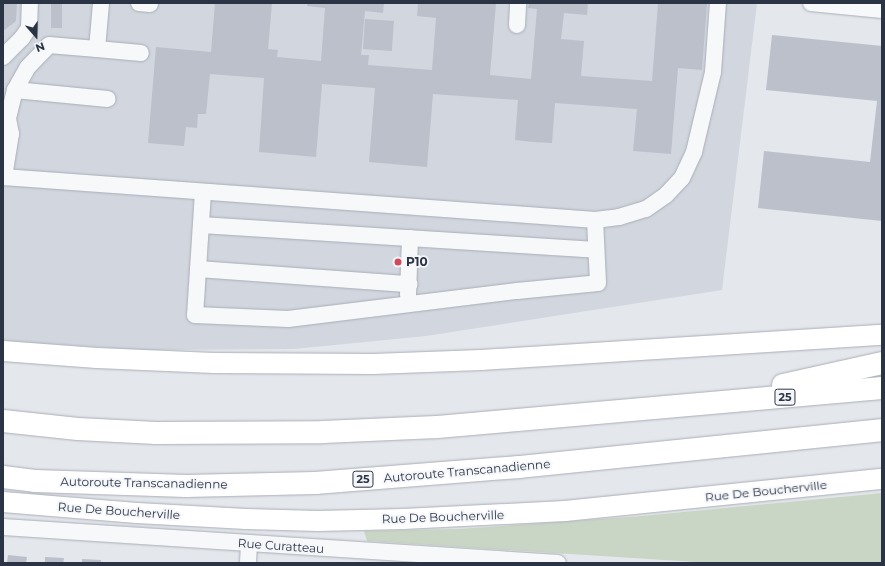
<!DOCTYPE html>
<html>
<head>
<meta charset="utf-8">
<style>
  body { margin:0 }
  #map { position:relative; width:885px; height:566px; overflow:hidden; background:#e4e7ec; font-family:Montserrat,sans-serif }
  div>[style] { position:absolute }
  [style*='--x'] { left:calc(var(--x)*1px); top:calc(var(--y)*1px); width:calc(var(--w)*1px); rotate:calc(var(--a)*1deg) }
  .built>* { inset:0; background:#d2d6de }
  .green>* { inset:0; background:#c9d6c5 }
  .building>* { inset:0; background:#bbc0ca; transform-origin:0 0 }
  .roads { filter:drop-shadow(0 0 1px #a9aeb7) drop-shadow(0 0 1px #a9aeb7) }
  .minor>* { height:16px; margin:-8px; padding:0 8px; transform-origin:8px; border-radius:8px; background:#f7f8fa }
  .major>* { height:20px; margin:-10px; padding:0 10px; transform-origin:10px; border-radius:10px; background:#fff }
  .highway>* { height:22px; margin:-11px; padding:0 11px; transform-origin:11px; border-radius:11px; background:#fff }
  .dots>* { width:11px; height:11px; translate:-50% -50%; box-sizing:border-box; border:2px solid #f4f6f9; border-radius:50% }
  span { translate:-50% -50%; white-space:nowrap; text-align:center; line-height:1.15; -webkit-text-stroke:3.5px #f4f6f9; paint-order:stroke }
  .shield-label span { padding:1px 3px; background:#f4f6f9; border:1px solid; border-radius:3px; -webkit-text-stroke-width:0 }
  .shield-label { font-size:11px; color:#2b3445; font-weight:700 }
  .poi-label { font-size:12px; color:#2b3445; font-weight:700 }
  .left { translate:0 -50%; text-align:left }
  .street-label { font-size:12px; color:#2b3445 }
  .frame { position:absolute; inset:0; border:4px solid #2b3445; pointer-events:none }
  .north { position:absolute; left:16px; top:16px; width:40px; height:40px; -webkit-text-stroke:3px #f4f6f9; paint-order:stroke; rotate:160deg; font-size:11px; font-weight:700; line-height:16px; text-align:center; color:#2b3445 }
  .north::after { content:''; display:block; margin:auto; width:14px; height:18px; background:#2b3445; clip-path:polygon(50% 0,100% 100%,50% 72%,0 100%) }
</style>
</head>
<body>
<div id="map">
  <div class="built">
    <div style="clip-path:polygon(3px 3px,757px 3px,722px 290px,426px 336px,294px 349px,142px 350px,3px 341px)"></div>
  </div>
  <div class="green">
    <div style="clip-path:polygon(882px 493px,882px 563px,711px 563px,367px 541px,364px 531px,459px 529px,642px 516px)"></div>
  </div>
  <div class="building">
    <div style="clip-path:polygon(3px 3px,17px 3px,16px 21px,3px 31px)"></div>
    <div style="left:51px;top:3px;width:11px;height:25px"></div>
    <div style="clip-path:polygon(215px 3px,272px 3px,268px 49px,278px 50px,277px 57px,321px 61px,325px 8px,307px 6px,307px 3px,384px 3px,383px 13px,365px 11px,361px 55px,369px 55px,368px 65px,432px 70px,436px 18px,417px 16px,418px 3px,496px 3px,490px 75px,531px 79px,537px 9px,528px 8px,529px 3px,588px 3px,587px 15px,564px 13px,561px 39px,584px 41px,581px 76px,652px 81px,658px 3px,707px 3px,702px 70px,678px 68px,671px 154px,633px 151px,637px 109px,555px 103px,552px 143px,533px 142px,515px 140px,518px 100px,433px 94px,427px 167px,369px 162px,375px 88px,322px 84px,316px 157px,259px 152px,264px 78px,210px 74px,206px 114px,198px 114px,197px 128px,186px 127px,184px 146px,148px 143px,156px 47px,211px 52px)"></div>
    <div style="left:365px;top:19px;width:29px;height:30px;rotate:4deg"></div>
    <div style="clip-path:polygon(772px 35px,882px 46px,882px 221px,758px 208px,764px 151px,870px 162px,877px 101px,766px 90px)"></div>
    <div style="clip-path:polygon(8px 555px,27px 557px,26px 563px,7px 563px)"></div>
    <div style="clip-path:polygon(45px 557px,64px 558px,63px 563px,45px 563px)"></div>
    <div style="clip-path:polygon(82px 559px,101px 560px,101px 563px,82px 563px)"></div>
  </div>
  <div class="roads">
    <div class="minor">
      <div style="--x:139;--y:3;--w:11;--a:5"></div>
      <div style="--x:811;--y:3;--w:71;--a:5.6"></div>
      <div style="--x:517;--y:25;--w:22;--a:-87"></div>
      <div style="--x:97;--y:49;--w:44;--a:5.2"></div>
      <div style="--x:3;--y:57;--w:27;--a:-45"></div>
      <div style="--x:22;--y:38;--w:12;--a:-55"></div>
      <div style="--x:29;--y:28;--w:25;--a:-88"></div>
      <div style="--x:15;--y:90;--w:93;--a:5.5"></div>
      <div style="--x:3;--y:126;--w:9;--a:-58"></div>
      <div style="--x:8;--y:118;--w:29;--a:-76"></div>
      <div style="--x:15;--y:90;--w:26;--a:-61"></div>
      <div style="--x:28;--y:67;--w:30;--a:-46"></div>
      <div style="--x:49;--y:45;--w:48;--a:4.8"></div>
      <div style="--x:97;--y:49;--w:46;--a:-85"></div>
      <div style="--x:3;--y:177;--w:594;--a:4.15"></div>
      <div style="--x:595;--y:220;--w:24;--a:-7"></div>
      <div style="--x:619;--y:217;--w:28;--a:-17"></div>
      <div style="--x:646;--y:209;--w:24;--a:-35"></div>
      <div style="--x:666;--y:195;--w:23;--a:-47"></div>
      <div style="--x:682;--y:178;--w:29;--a:-65"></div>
      <div style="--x:694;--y:152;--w:82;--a:-76.6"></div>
      <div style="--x:713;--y:72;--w:69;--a:-85.9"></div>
      <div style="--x:4;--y:177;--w:44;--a:-80.8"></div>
      <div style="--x:11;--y:134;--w:16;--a:-101"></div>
      <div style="--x:203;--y:192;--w:123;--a:93.7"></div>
      <div style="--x:195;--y:315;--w:93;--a:2.5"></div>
      <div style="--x:288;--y:319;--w:231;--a:-7"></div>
      <div style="--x:517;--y:291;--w:81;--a:-5.6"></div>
      <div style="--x:598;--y:283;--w:63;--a:-92.7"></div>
      <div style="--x:201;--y:225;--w:396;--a:3.6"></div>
      <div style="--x:198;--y:269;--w:212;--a:4.1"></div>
      <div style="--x:408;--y:295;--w:57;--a:-88"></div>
      <div style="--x:3;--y:527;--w:556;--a:3.71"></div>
      <div style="--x:248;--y:563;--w:19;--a:-87"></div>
    </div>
    <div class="major">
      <div style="--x:3;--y:351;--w:94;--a:4.3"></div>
      <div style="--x:97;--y:358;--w:117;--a:2.4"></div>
      <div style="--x:214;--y:363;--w:159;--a:0.4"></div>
      <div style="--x:373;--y:364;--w:108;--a:-2.1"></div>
      <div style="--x:481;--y:360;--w:402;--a:-3.6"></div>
      <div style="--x:3;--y:502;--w:134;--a:4.7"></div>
      <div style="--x:137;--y:513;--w:109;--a:3.2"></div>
      <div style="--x:246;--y:519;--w:72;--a:1.6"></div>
      <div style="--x:318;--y:521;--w:85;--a:-1.3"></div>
      <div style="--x:403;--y:519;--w:162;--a:-2.8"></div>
      <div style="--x:565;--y:511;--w:319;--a:-5.8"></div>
    </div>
    <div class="highway">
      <div style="--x:783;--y:385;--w:101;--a:-12.5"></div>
      <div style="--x:3;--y:421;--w:75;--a:6.1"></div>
      <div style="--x:78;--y:429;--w:78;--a:2.9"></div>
      <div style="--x:156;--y:433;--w:167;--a:-0.3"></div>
      <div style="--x:323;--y:432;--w:114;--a:-2.5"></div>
      <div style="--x:437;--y:427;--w:447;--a:-5"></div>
      <div style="--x:3;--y:477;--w:32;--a:7"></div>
      <div style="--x:35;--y:481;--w:151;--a:1.9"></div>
      <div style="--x:186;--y:486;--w:129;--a:-1.3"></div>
      <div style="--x:315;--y:483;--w:205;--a:-4.5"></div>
      <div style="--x:519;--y:467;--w:365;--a:-5.8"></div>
    </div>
  </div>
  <div class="dots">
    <div style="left:398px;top:262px;background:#d1495b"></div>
  </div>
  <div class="shield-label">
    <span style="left:785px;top:397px">25</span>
    <span style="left:363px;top:479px">25</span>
  </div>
  <div class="poi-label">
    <span class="left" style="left:406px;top:262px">P10</span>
  </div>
  <div class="street-label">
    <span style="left:467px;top:471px;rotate:-5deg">Autoroute Transcanadienne</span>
    <span style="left:144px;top:483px;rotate:1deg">Autoroute Transcanadienne</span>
    <span style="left:766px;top:491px;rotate:-6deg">Rue De Boucherville</span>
    <span style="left:119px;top:511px;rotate:4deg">Rue De Boucherville</span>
    <span style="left:443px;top:517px;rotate:-2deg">Rue De Boucherville</span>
    <span style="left:281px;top:546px;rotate:4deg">Rue Curatteau</span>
  </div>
  <div class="frame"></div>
  <div class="north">N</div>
</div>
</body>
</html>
